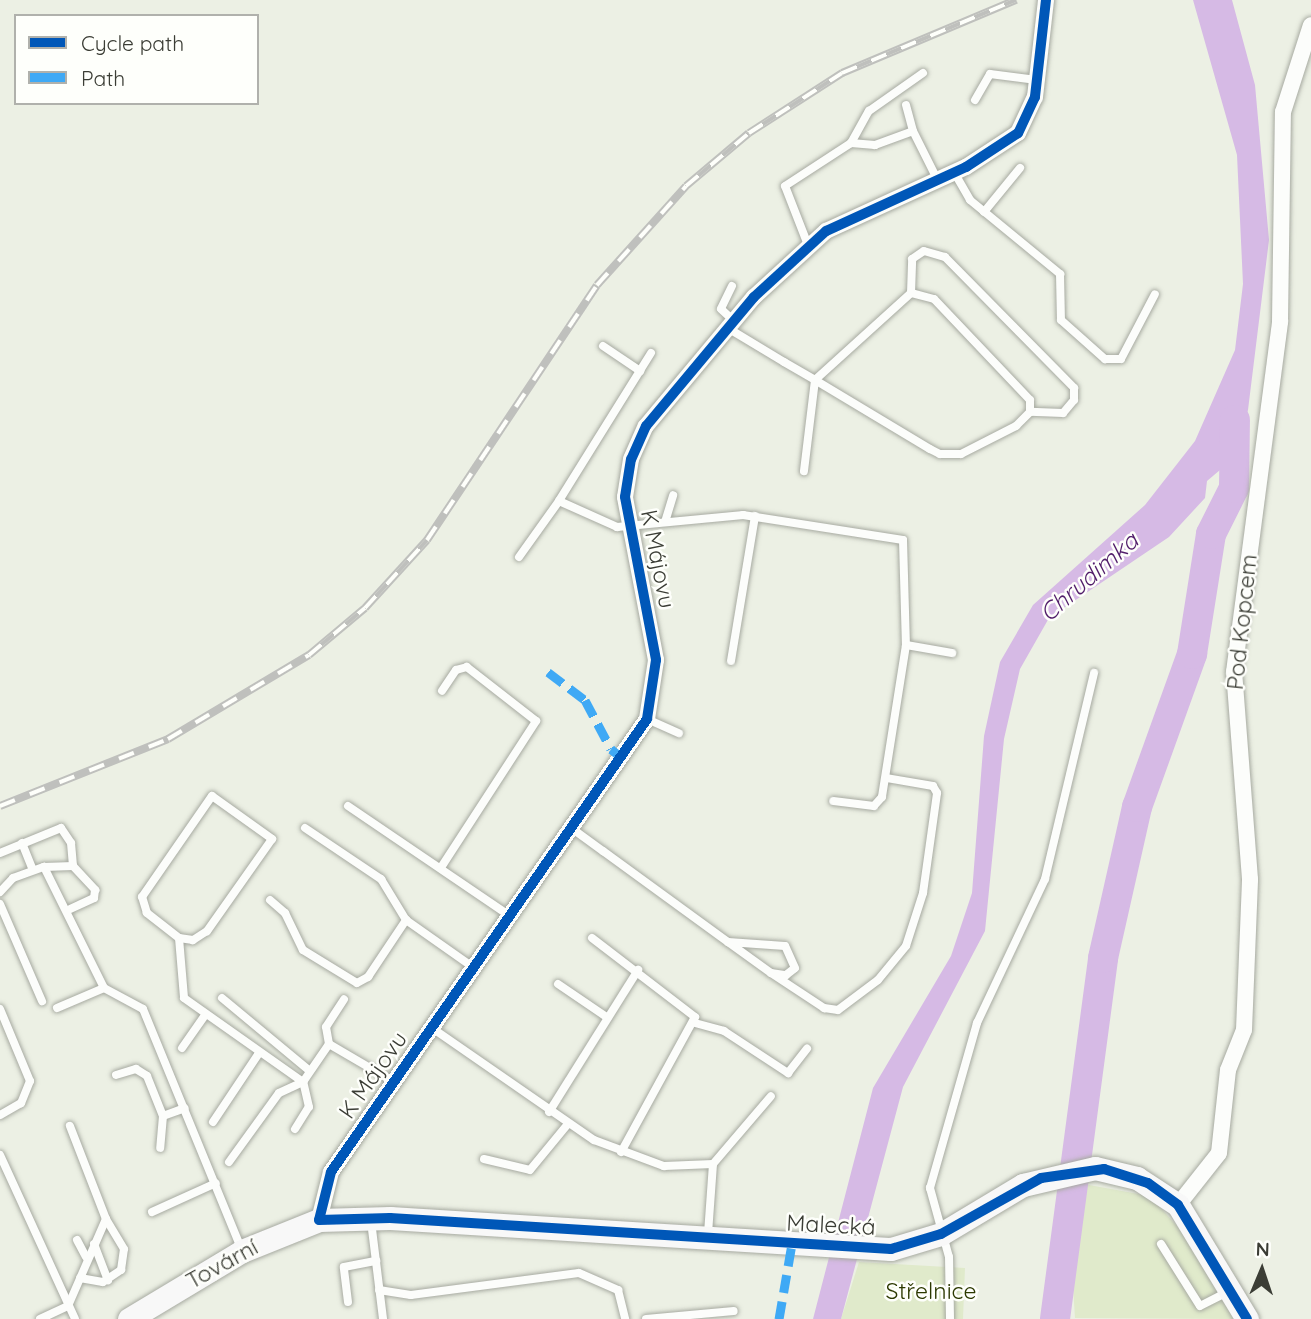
<!DOCTYPE html>
<html>
<head>
<meta charset="utf-8">
<style>
  body { margin:0 }
  #map { position:relative; width:1311px; height:1319px; overflow:hidden; background:#ecf0e4; font-family:Quicksand,sans-serif }
  div>[style] { position:absolute }
  [style*='--x'] { left:calc(var(--x)*1px); top:calc(var(--y)*1px); width:calc(var(--w)*1px); rotate:calc(var(--a)*1deg) }
  .green>* { inset:0; background:#e0eacb }
  .water>* { inset:0; background:#d6bae5 }
  .river>* { height:30px; margin:-15px; padding:0 15px; transform-origin:15px; border-radius:15px; background:#d6bae5 }
  .roads { filter:drop-shadow(0 0 2px #a7aaa1) drop-shadow(0 0 2px #a7aaa1) }
  .lane>* { height:8px; margin:-4px; padding:0 4px; transform-origin:4px; border-radius:4px; background:#fcfdfb }
  .street>* { height:16px; margin:-8px; padding:0 8px; transform-origin:8px; border-radius:8px; background:#fcfdfb }
  .secondary>* { height:23px; margin:-11.5px; padding:0 11.5px; transform-origin:11.5px; border-radius:11.5px; background:#f8f8f8 }
  .rail>* { height:8px; margin-top:-4px; transform-origin:0; background:repeating-linear-gradient(90deg,#fefffb 0 16px,#bfc0bd 0 32px); box-sizing:border-box; border-block:2px solid #bfc0bd }
  .quiet>* { height:9px; margin-top:-4.5px; transform-origin:0; background:repeating-linear-gradient(90deg,#3fa9f5 0 18px,transparent 0 27px) }
  .cycleway>* { height:10px; margin:-5px; padding:0 5px; transform-origin:5px; border-radius:5px; background:#0057b8 }
  span { translate:-50% -50%; white-space:nowrap; text-align:center; line-height:1.15; -webkit-text-stroke:5px #fefffb; paint-order:stroke }
  .street-label { font-size:23px; color:#3b3d35 }
  .park-label { font-size:23px; color:#2c3900 }
  .water-label { font-size:24px; color:#511d6a; font-style:italic }
  .legend { position:absolute; left:14px; top:14px; width:245px; height:91px; box-sizing:border-box; background:#fefffb; border:2px solid #b0b1ac; margin:0; padding:9px 12px; list-style:none; font-size:21px; color:#3b3d35 }
  .legend li { display:flex; align-items:center; gap:14px; height:35px }
  .legend b { width:35px; border:2px solid #b0b1ac }
  .north { position:absolute; left:1227px; top:1235px; width:70px; height:70px; -webkit-text-stroke:5px #fefffb; paint-order:stroke; rotate:2deg; font-size:19px; font-weight:700; line-height:28px; text-align:center; color:#3b3d35 }
  .north::after { content:''; display:block; margin:auto; width:24px; height:32px; background:#3b3d35; clip-path:polygon(50% 0,100% 100%,50% 72%,0 100%) }
</style>
</head>
<body>
<div id="map">
  <div class="green">
    <div style="clip-path:polygon(1078px 1183px,1144px 1195px,1159px 1206px,1183px 1233px,1234px 1319px,1075px 1318px,1071px 1254px)"></div>
    <div style="clip-path:polygon(859px 1262px,965px 1268px,963px 1319px,841px 1319px)"></div>
  </div>
  <div class="water">
    <div style="clip-path:polygon(1193px 0,1232px 0,1255px 85px,1269px 240px,1248px 410px,1233px 459px,1207px 481px,1205px 498px,1169px 537px,1049px 618px,1020px 669px,1004px 739px,985px 931px,903px 1087px,841px 1319px,813px 1319px,873px 1088px,951px 956px,972px 893px,984px 736px,1000px 662px,1033px 605px,1145px 505px,1195px 441px,1235px 350px,1243px 284px,1237px 155px)"></div>
  </div>
  <div class="river">
    <div style="--x:1055;--y:1319;--w:364;--a:-82.4"></div>
    <div style="--x:1103;--y:958;--w:155;--a:-77.3"></div>
    <div style="--x:1137;--y:807;--w:163;--a:-70.2"></div>
    <div style="--x:1192;--y:654;--w:121;--a:-81"></div>
    <div style="--x:1211;--y:534;--w:51;--a:-63.4"></div>
    <div style="--x:1234;--y:488;--w:68;--a:-89.2"></div>
  </div>
  <div class="roads">
    <div class="lane">
      <div style="--x:975;--y:100;--w:30;--a:-60"></div>
      <div style="--x:990;--y:74;--w:47;--a:7.3"></div>
      <div style="--x:906;--y:105;--w:27;--a:75"></div>
      <div style="--x:851;--y:143;--w:37;--a:-61"></div>
      <div style="--x:869;--y:111;--w:66;--a:-35.1"></div>
      <div style="--x:954;--y:172;--w:32;--a:60"></div>
      <div style="--x:970;--y:200;--w:117;--a:39.4"></div>
      <div style="--x:1060;--y:274;--w:46;--a:88.8"></div>
      <div style="--x:1061;--y:320;--w:59;--a:41.6"></div>
      <div style="--x:1105;--y:359;--w:16;--a:0"></div>
      <div style="--x:1121;--y:359;--w:73;--a:-62.4"></div>
      <div style="--x:984;--y:212;--w:57;--a:-50.7"></div>
      <div style="--x:808;--y:245;--w:63;--a:-111.3"></div>
      <div style="--x:785;--y:186;--w:79;--a:-33.1"></div>
      <div style="--x:851;--y:143;--w:24;--a:5"></div>
      <div style="--x:875;--y:145;--w:40;--a:-20.2"></div>
      <div style="--x:913;--y:131;--w:54;--a:63.4"></div>
      <div style="--x:732;--y:286;--w:25;--a:116"></div>
      <div style="--x:721;--y:309;--w:16;--a:43"></div>
      <div style="--x:911;--y:293;--w:34;--a:-88"></div>
      <div style="--x:912;--y:259;--w:14;--a:-34"></div>
      <div style="--x:924;--y:251;--w:22;--a:16"></div>
      <div style="--x:945;--y:257;--w:184;--a:45.4"></div>
      <div style="--x:1074;--y:388;--w:12;--a:90"></div>
      <div style="--x:1074;--y:400;--w:17;--a:130"></div>
      <div style="--x:1063;--y:413;--w:33;--a:-178"></div>
      <div style="--x:726;--y:327;--w:68;--a:31.1"></div>
      <div style="--x:784;--y:362;--w:36;--a:30"></div>
      <div style="--x:815;--y:380;--w:134;--a:31"></div>
      <div style="--x:930;--y:449;--w:11;--a:27"></div>
      <div style="--x:940;--y:454;--w:21;--a:0"></div>
      <div style="--x:961;--y:454;--w:62;--a:-27"></div>
      <div style="--x:1016;--y:426;--w:20;--a:-45"></div>
      <div style="--x:1030;--y:412;--w:12;--a:-90"></div>
      <div style="--x:1030;--y:400;--w:139;--a:-133.5"></div>
      <div style="--x:934;--y:299;--w:24;--a:-165"></div>
      <div style="--x:911;--y:293;--w:130;--a:137.8"></div>
      <div style="--x:815;--y:380;--w:92;--a:96.9"></div>
      <div style="--x:603;--y:346;--w:45;--a:34"></div>
      <div style="--x:651;--y:353;--w:174;--a:121.9"></div>
      <div style="--x:559;--y:501;--w:64;--a:24.1"></div>
      <div style="--x:617;--y:527;--w:127;--a:-5.4"></div>
      <div style="--x:743;--y:515;--w:162;--a:8.9"></div>
      <div style="--x:903;--y:540;--w:105;--a:88.4"></div>
      <div style="--x:906;--y:645;--w:154;--a:99"></div>
      <div style="--x:882;--y:797;--w:12;--a:132"></div>
      <div style="--x:874;--y:806;--w:41;--a:-173"></div>
      <div style="--x:665;--y:522;--w:28;--a:-73"></div>
      <div style="--x:519;--y:557;--w:69;--a:-54.5"></div>
      <div style="--x:906;--y:645;--w:47;--a:9.9"></div>
      <div style="--x:731;--y:661;--w:147;--a:-80.6"></div>
      <div style="--x:647;--y:719;--w:35;--a:24"></div>
      <div style="--x:348;--y:806;--w:196;--a:34.2"></div>
      <div style="--x:305;--y:828;--w:92;--a:33.9"></div>
      <div style="--x:381;--y:879;--w:48;--a:58.6"></div>
      <div style="--x:406;--y:920;--w:83;--a:35.2"></div>
      <div style="--x:574;--y:830;--w:36;--a:36"></div>
      <div style="--x:603;--y:851;--w:155;--a:36.1"></div>
      <div style="--x:728;--y:942;--w:53;--a:35.8"></div>
      <div style="--x:771;--y:973;--w:15;--a:8"></div>
      <div style="--x:786;--y:975;--w:11;--a:-38"></div>
      <div style="--x:795;--y:968;--w:24;--a:-114"></div>
      <div style="--x:785;--y:946;--w:57;--a:-176"></div>
      <div style="--x:22;--y:843;--w:29;--a:68"></div>
      <div style="--x:0;--y:853;--w:66;--a:-22.3"></div>
      <div style="--x:61;--y:828;--w:18;--a:56"></div>
      <div style="--x:71;--y:843;--w:23;--a:85"></div>
      <div style="--x:442;--y:866;--w:173;--a:-57"></div>
      <div style="--x:536;--y:721;--w:88;--a:-142"></div>
      <div style="--x:467;--y:667;--w:11;--a:165"></div>
      <div style="--x:456;--y:670;--w:25;--a:124"></div>
      <div style="--x:44;--y:867;--w:29;--a:-2"></div>
      <div style="--x:73;--y:866;--w:33;--a:47"></div>
      <div style="--x:95;--y:890;--w:8;--a:97"></div>
      <div style="--x:94;--y:898;--w:26;--a:155"></div>
      <div style="--x:0;--y:892;--w:19;--a:-47"></div>
      <div style="--x:13;--y:878;--w:33;--a:-20"></div>
      <div style="--x:44;--y:867;--w:135;--a:63.6"></div>
      <div style="--x:270;--y:900;--w:20;--a:41"></div>
      <div style="--x:285;--y:913;--w:41;--a:64.1"></div>
      <div style="--x:303;--y:950;--w:63;--a:31.4"></div>
      <div style="--x:357;--y:983;--w:13;--a:-29"></div>
      <div style="--x:368;--y:977;--w:69;--a:-56.3"></div>
      <div style="--x:0;--y:904;--w:106;--a:66.6"></div>
      <div style="--x:179;--y:938;--w:41;--a:-142"></div>
      <div style="--x:147;--y:913;--w:17;--a:-107"></div>
      <div style="--x:142;--y:897;--w:123;--a:-55.3"></div>
      <div style="--x:212;--y:796;--w:74;--a:35.6"></div>
      <div style="--x:272;--y:839;--w:113;--a:125.2"></div>
      <div style="--x:207;--y:931;--w:17;--a:147"></div>
      <div style="--x:193;--y:940;--w:14;--a:-172"></div>
      <div style="--x:179;--y:938;--w:60;--a:85.2"></div>
      <div style="--x:184;--y:998;--w:146;--a:35.2"></div>
      <div style="--x:592;--y:938;--w:130;--a:37.5"></div>
      <div style="--x:695;--y:1017;--w:154;--a:118.7"></div>
      <div style="--x:771;--y:973;--w:64;--a:33.4"></div>
      <div style="--x:824;--y:1008;--w:14;--a:8"></div>
      <div style="--x:838;--y:1010;--w:50;--a:-36.9"></div>
      <div style="--x:878;--y:980;--w:44;--a:-50.5"></div>
      <div style="--x:906;--y:946;--w:56;--a:-72.2"></div>
      <div style="--x:923;--y:893;--w:101;--a:-82"></div>
      <div style="--x:937;--y:793;--w:8;--a:-120"></div>
      <div style="--x:933;--y:786;--w:48;--a:-170.3"></div>
      <div style="--x:558;--y:984;--w:60;--a:34.2"></div>
      <div style="--x:222;--y:998;--w:114;--a:39.7"></div>
      <div style="--x:57;--y:1008;--w:51;--a:-23.1"></div>
      <div style="--x:104;--y:988;--w:44;--a:28.3"></div>
      <div style="--x:143;--y:1009;--w:258;--a:67.7"></div>
      <div style="--x:0;--y:1009;--w:78;--a:67.4"></div>
      <div style="--x:30;--y:1081;--w:24;--a:112"></div>
      <div style="--x:21;--y:1103;--w:24;--a:150"></div>
      <div style="--x:695;--y:1023;--w:30;--a:15"></div>
      <div style="--x:724;--y:1031;--w:77;--a:33.3"></div>
      <div style="--x:788;--y:1073;--w:31;--a:-52"></div>
      <div style="--x:432;--y:1028;--w:197;--a:34.7"></div>
      <div style="--x:594;--y:1140;--w:75;--a:20.4"></div>
      <div style="--x:664;--y:1166;--w:49;--a:-2.3"></div>
      <div style="--x:713;--y:1164;--w:70;--a:94.1"></div>
      <div style="--x:329;--y:1044;--w:17;--a:-100"></div>
      <div style="--x:326;--y:1027;--w:33;--a:-57"></div>
      <div style="--x:182;--y:1048;--w:38;--a:-55"></div>
      <div style="--x:116;--y:1075;--w:21;--a:-17"></div>
      <div style="--x:136;--y:1069;--w:13;--a:32"></div>
      <div style="--x:147;--y:1076;--w:43;--a:68.2"></div>
      <div style="--x:163;--y:1116;--w:32;--a:95"></div>
      <div style="--x:549;--y:1112;--w:168;--a:-57.9"></div>
      <div style="--x:163;--y:1116;--w:23;--a:-20"></div>
      <div style="--x:213;--y:1122;--w:83;--a:-56.3"></div>
      <div style="--x:295;--y:1129;--w:26;--a:-58"></div>
      <div style="--x:309;--y:1107;--w:26;--a:-103"></div>
      <div style="--x:303;--y:1082;--w:46;--a:-55.6"></div>
      <div style="--x:329;--y:1044;--w:75;--a:30.3"></div>
      <div style="--x:0;--y:1155;--w:180;--a:65.4"></div>
      <div style="--x:484;--y:1159;--w:47;--a:13.4"></div>
      <div style="--x:530;--y:1170;--w:58;--a:-50.6"></div>
      <div style="--x:229;--y:1162;--w:85;--a:-54.1"></div>
      <div style="--x:279;--y:1093;--w:26;--a:-25"></div>
      <div style="--x:713;--y:1164;--w:89;--a:-49.5"></div>
      <div style="--x:152;--y:1212;--w:70;--a:-24.4"></div>
      <div style="--x:371;--y:1221;--w:99;--a:83"></div>
      <div style="--x:77;--y:1240;--w:19;--a:62"></div>
      <div style="--x:94;--y:1244;--w:39;--a:69"></div>
      <div style="--x:1161;--y:1244;--w:73;--a:57.8"></div>
      <div style="--x:1200;--y:1306;--w:30;--a:-27"></div>
      <div style="--x:80;--y:1278;--w:23;--a:10"></div>
      <div style="--x:103;--y:1282;--w:22;--a:-34"></div>
      <div style="--x:121;--y:1270;--w:21;--a:-82"></div>
      <div style="--x:124;--y:1249;--w:35;--a:-121"></div>
      <div style="--x:379;--y:1290;--w:32;--a:9"></div>
      <div style="--x:411;--y:1295;--w:169;--a:-7.5"></div>
      <div style="--x:579;--y:1273;--w:43;--a:23.6"></div>
      <div style="--x:618;--y:1290;--w:30;--a:76"></div>
      <div style="--x:348;--y:1302;--w:35;--a:-97"></div>
      <div style="--x:344;--y:1267;--w:33;--a:-11"></div>
      <div style="--x:40;--y:1319;--w:31;--a:-25"></div>
      <div style="--x:68;--y:1306;--w:95;--a:-66.4"></div>
      <div style="--x:106;--y:1219;--w:100;--a:-111.2"></div>
      <div style="--x:646;--y:1319;--w:88;--a:-5.2"></div>
      <div style="--x:950;--y:1319;--w:62;--a:-90.9"></div>
      <div style="--x:949;--y:1257;--w:72;--a:-105.4"></div>
      <div style="--x:930;--y:1188;--w:172;--a:-74.1"></div>
      <div style="--x:977;--y:1023;--w:159;--a:-64.7"></div>
      <div style="--x:1045;--y:879;--w:212;--a:-76.6"></div>
    </div>
    <div class="street">
      <div style="--x:1178;--y:1205;--w:66;--a:-51.7"></div>
      <div style="--x:1219;--y:1153;--w:83;--a:-83.8"></div>
      <div style="--x:1228;--y:1070;--w:43;--a:-68.2"></div>
      <div style="--x:1244;--y:1030;--w:151;--a:-87.7"></div>
      <div style="--x:1250;--y:879;--w:208;--a:-94.4"></div>
      <div style="--x:1234;--y:672;--w:353;--a:-82.5"></div>
      <div style="--x:1280;--y:322;--w:210;--a:-89.2"></div>
      <div style="--x:1283;--y:112;--w:91;--a:-72.2"></div>
      <div style="--x:319;--y:1220;--w:49;--a:-76"></div>
      <div style="--x:331;--y:1172;--w:552;--a:-55.1"></div>
      <div style="--x:647;--y:719;--w:60;--a:-81.3"></div>
      <div style="--x:656;--y:660;--w:166;--a:-100.8"></div>
      <div style="--x:625;--y:497;--w:38;--a:-81"></div>
      <div style="--x:631;--y:459;--w:36;--a:-66"></div>
      <div style="--x:646;--y:426;--w:168;--a:-50.1"></div>
      <div style="--x:754;--y:297;--w:98;--a:-42.5"></div>
      <div style="--x:826;--y:231;--w:154;--a:-24.6"></div>
      <div style="--x:966;--y:167;--w:62;--a:-33.2"></div>
      <div style="--x:1018;--y:133;--w:40;--a:-65"></div>
      <div style="--x:1035;--y:97;--w:98;--a:-83.5"></div>
    </div>
    <div class="secondary">
      <div style="--x:129;--y:1319;--w:132;--a:-31"></div>
      <div style="--x:242;--y:1251;--w:83;--a:-21.9"></div>
      <div style="--x:319;--y:1220;--w:71;--a:-1.6"></div>
      <div style="--x:390;--y:1218;--w:502;--a:3.54"></div>
      <div style="--x:891;--y:1249;--w:52;--a:-16.7"></div>
      <div style="--x:941;--y:1234;--w:96;--a:-30.9"></div>
      <div style="--x:1023;--y:1185;--w:74;--a:-13.3"></div>
      <div style="--x:1095;--y:1168;--w:43;--a:13.4"></div>
      <div style="--x:1137;--y:1178;--w:49;--a:33.4"></div>
      <div style="--x:1178;--y:1205;--w:133;--a:58.8"></div>
    </div>
  </div>
  <div class="rail">
    <div style="--x:0;--y:806;--w:181;--a:-21.7"></div>
    <div style="--x:168;--y:739;--w:164;--a:-30.8"></div>
    <div style="--x:309;--y:655;--w:73;--a:-40"></div>
    <div style="--x:365;--y:608;--w:92;--a:-47.6"></div>
    <div style="--x:427;--y:540;--w:306;--a:-56.3"></div>
    <div style="--x:597;--y:285;--w:133;--a:-48"></div>
    <div style="--x:686;--y:186;--w:82;--a:-40.1"></div>
    <div style="--x:749;--y:133;--w:111;--a:-32.8"></div>
    <div style="--x:842;--y:73;--w:189;--a:-22.8"></div>
  </div>
  <div class="quiet">
    <div style="--x:548;--y:672;--w:46;--a:37.1"></div>
    <div style="--x:585;--y:700;--w:55;--a:62"></div>
    <div style="--x:611;--y:749;--w:16;--a:38"></div>
    <div style="--x:779;--y:1319;--w:76;--a:-80.2"></div>
  </div>
  <div class="cycleway">
    <div style="--x:1046;--y:0;--w:98;--a:96.5"></div>
    <div style="--x:1035;--y:97;--w:40;--a:115"></div>
    <div style="--x:1018;--y:133;--w:62;--a:146.8"></div>
    <div style="--x:966;--y:167;--w:154;--a:155.4"></div>
    <div style="--x:826;--y:231;--w:98;--a:137.5"></div>
    <div style="--x:754;--y:297;--w:168;--a:129.9"></div>
    <div style="--x:646;--y:426;--w:36;--a:114"></div>
    <div style="--x:631;--y:459;--w:38;--a:99"></div>
    <div style="--x:625;--y:497;--w:166;--a:79.2"></div>
    <div style="--x:656;--y:660;--w:60;--a:98.7"></div>
    <div style="--x:647;--y:719;--w:552;--a:124.9"></div>
    <div style="--x:331;--y:1172;--w:49;--a:104"></div>
    <div style="--x:319;--y:1220;--w:71;--a:-1.6"></div>
    <div style="--x:390;--y:1218;--w:502;--a:3.54"></div>
    <div style="--x:891;--y:1249;--w:52;--a:-16.7"></div>
    <div style="--x:941;--y:1234;--w:115;--a:-29.2"></div>
    <div style="--x:1041;--y:1178;--w:64;--a:-8.1"></div>
    <div style="--x:1104;--y:1169;--w:46;--a:17.7"></div>
    <div style="--x:1148;--y:1183;--w:37;--a:36"></div>
    <div style="--x:1178;--y:1205;--w:133;--a:58.8"></div>
  </div>
  <div class="street-label">
    <span style="left:658px;top:559px;rotate:79deg">K Májovu</span>
    <span style="left:1242px;top:622px;rotate:-84deg">Pod Kopcem</span>
    <span style="left:373px;top:1075px;rotate:-55deg">K Májovu</span>
    <span style="left:831px;top:1225px;rotate:3deg">Malecká</span>
    <span style="left:222px;top:1264px;rotate:-29deg">Tovární</span>
  </div>
  <div class="park-label">
    <span style="left:931px;top:1291px">Střelnice</span>
  </div>
  <div class="water-label">
    <span style="left:1089px;top:577px;rotate:-41deg">Chrudimka</span>
  </div>
  <ul class="legend">
  <li><b style="height:9px;background:#0057b8"></b>Cycle path</li>
  <li><b style="height:9px;background:#3fa9f5"></b>Path</li>
  </ul>
  <div class="north">N</div>
</div>
</body>
</html>
